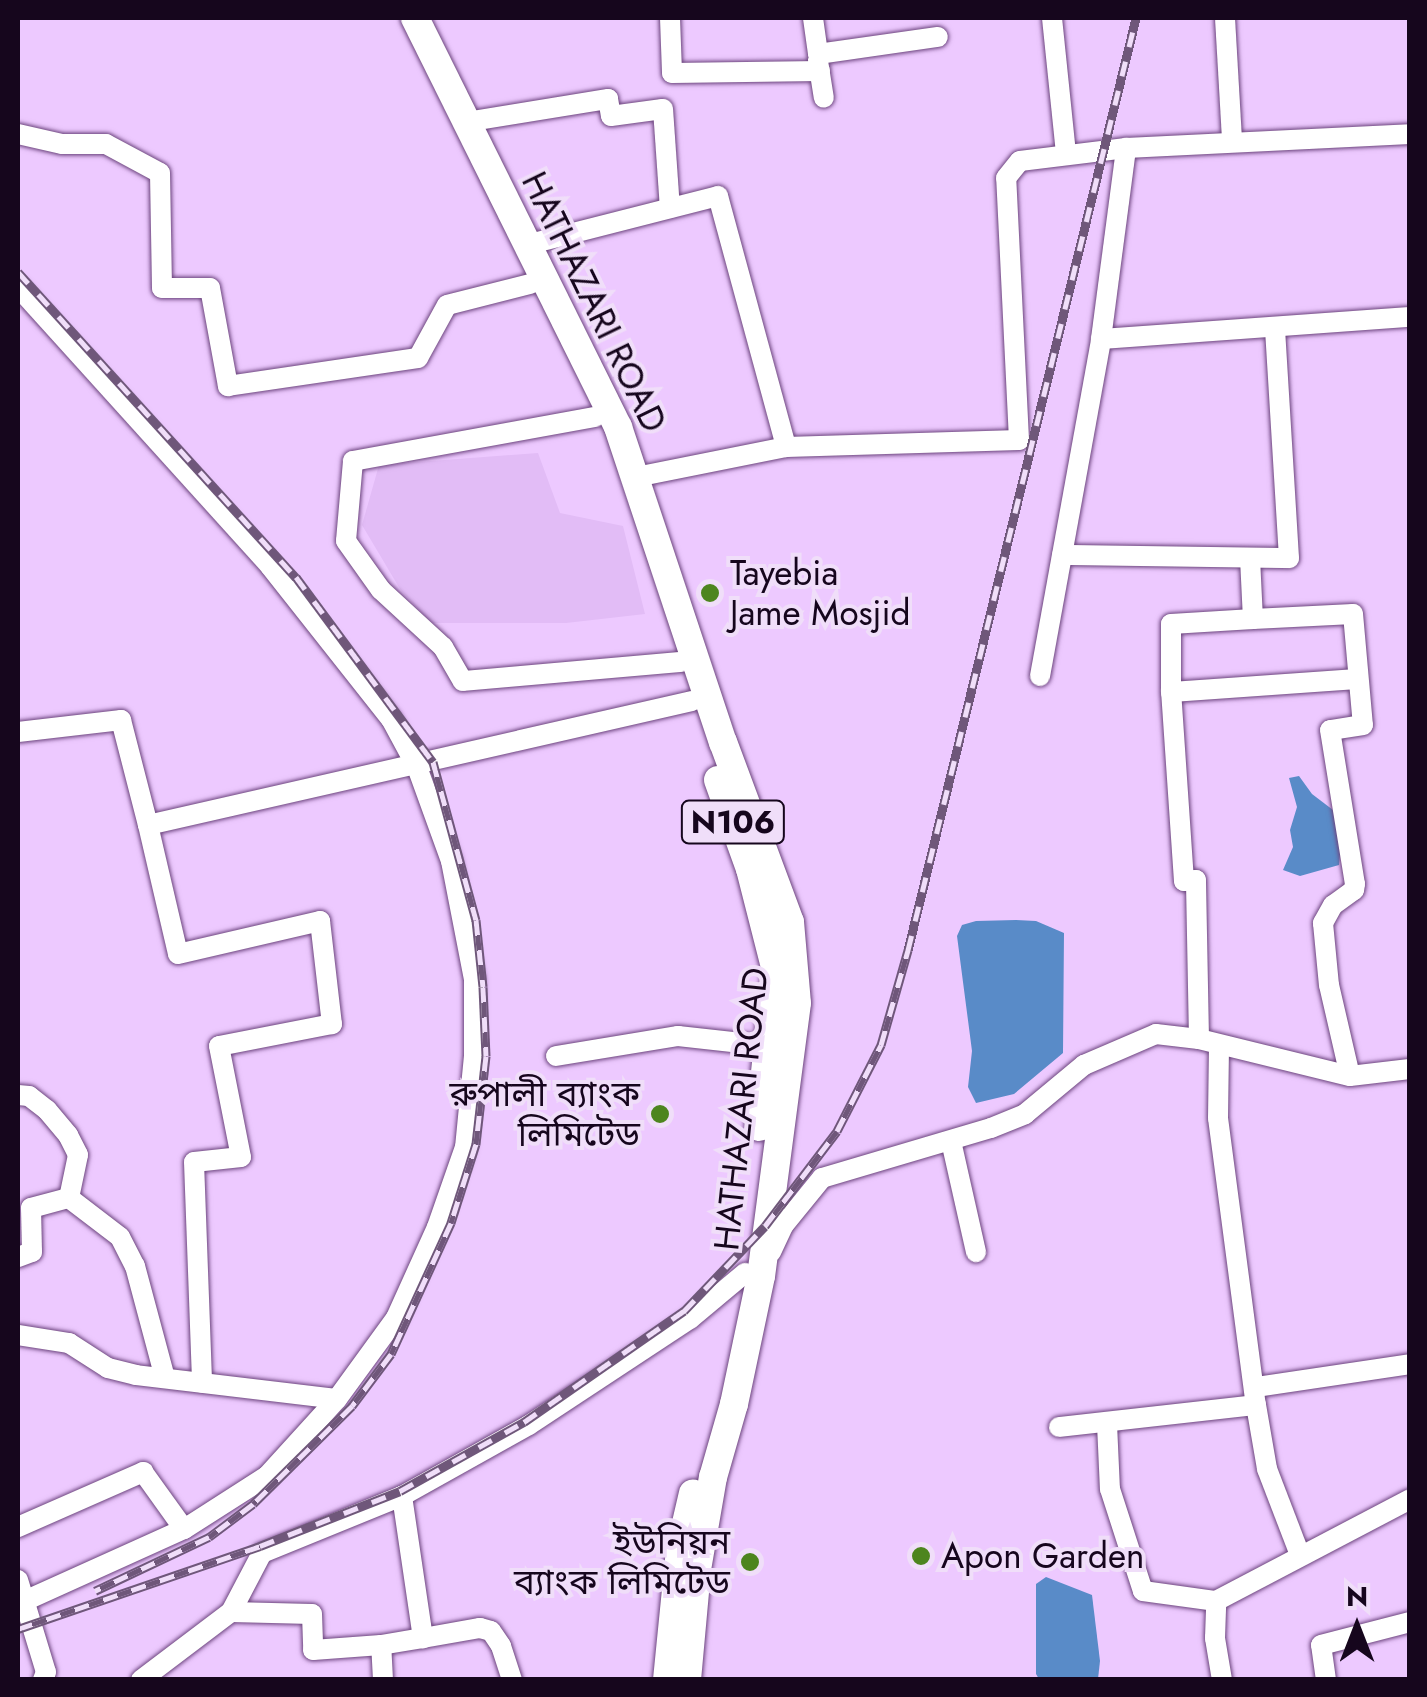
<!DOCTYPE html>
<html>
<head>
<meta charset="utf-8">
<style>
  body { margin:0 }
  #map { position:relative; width:1427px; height:1697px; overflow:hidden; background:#edc9ff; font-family:Jost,"Noto Sans Bengali",sans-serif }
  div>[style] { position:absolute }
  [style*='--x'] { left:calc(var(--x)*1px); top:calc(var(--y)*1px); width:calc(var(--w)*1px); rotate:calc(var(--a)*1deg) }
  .built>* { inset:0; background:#e2bcf6 }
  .water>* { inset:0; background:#598bc8 }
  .roads { filter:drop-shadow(0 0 2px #6c447e) drop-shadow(0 0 2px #6c447e) }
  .minor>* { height:20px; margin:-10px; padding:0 10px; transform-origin:10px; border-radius:10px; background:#fff }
  .highway>* { height:28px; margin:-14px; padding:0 14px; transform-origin:14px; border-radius:14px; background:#fff }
  .rail>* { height:9px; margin-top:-4.5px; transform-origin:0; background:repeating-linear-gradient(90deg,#f0def9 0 15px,#6f577a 0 30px); box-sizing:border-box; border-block:2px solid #6f577a }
  .dots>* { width:28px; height:28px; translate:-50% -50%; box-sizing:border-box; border:5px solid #f0def9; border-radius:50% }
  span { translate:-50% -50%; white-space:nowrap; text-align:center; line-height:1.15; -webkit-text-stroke:8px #f0def9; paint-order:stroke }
  .shield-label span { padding:2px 8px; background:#f0def9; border:2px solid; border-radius:8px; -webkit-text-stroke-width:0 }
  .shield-label { font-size:32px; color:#16061d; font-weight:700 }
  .street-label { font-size:35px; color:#16061d }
  .poi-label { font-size:35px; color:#16061d }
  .left { translate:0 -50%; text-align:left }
  .right { translate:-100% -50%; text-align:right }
  .frame { position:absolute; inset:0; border:20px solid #16061d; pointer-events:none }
  .north { position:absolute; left:1307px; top:1577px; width:100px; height:100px; -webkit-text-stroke:8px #f0def9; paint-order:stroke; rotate:0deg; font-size:28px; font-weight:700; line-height:40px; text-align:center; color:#16061d }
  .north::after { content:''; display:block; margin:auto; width:35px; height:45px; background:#16061d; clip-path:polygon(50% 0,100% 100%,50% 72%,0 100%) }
</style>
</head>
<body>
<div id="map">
  <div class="built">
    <div style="clip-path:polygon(538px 453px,560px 513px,623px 526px,645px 614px,566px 623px,431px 623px,400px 589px,362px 525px,379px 465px)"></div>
  </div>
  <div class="water">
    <div style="clip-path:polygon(1299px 776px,1312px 794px,1333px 810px,1341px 844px,1339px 865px,1300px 876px,1283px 870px,1293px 847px,1290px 830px,1297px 807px,1289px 778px)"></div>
    <div style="clip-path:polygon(1016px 920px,1036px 921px,1064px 933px,1063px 1053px,1014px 1094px,976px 1103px,968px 1087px,972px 1051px,957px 936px,962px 925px,976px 921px)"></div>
    <div style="clip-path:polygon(1046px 1577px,1092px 1595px,1100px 1661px,1098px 1679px,1039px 1679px,1036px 1674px,1036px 1584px)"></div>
  </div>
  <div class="roads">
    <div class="minor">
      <div style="--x:670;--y:18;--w:55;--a:87.9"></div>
      <div style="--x:672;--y:73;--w:148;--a:-0.8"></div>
      <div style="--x:813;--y:18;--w:36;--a:82"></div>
      <div style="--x:818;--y:54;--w:121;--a:-8.1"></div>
      <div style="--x:1052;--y:18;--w:136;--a:84.1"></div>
      <div style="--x:1225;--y:18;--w:123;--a:86.7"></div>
      <div style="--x:818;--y:61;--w:37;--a:81"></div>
      <div style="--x:466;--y:122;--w:144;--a:-9.2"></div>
      <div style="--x:608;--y:99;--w:17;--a:80"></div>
      <div style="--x:611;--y:116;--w:52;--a:-7.7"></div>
      <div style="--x:663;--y:109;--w:99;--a:86"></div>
      <div style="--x:18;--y:134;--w:45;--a:12.8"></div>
      <div style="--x:62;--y:144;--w:44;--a:0"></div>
      <div style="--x:106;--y:144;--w:61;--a:28.2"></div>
      <div style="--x:160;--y:173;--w:115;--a:89"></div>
      <div style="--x:162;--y:288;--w:48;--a:0"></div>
      <div style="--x:210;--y:288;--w:100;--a:79.6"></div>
      <div style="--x:228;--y:386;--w:192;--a:-8.4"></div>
      <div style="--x:418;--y:358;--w:60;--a:-61.3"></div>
      <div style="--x:447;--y:305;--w:86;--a:-14.2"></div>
      <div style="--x:526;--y:245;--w:198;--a:-14.3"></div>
      <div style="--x:718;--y:196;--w:260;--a:74.8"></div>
      <div style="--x:18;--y:287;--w:376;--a:47.9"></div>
      <div style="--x:270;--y:566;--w:195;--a:51.7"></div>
      <div style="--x:391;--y:719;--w:55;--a:61.6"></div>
      <div style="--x:417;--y:767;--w:100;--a:70.1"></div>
      <div style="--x:451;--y:861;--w:120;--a:79"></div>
      <div style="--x:474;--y:979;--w:77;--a:90"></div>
      <div style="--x:474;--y:1056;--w:91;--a:95.6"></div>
      <div style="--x:465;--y:1147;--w:85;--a:109.3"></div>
      <div style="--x:437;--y:1227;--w:100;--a:114.3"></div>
      <div style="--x:396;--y:1318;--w:100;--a:126.1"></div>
      <div style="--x:337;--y:1399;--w:104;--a:132.3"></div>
      <div style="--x:267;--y:1476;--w:98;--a:147.4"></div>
      <div style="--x:184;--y:1529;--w:182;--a:155.7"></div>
      <div style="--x:1101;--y:339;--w:310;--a:-4.1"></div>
      <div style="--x:595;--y:417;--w:246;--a:169.7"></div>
      <div style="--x:353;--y:461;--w:80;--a:95"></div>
      <div style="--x:346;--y:541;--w:60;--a:54.5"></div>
      <div style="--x:381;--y:590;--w:84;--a:42.6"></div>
      <div style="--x:443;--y:647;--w:39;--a:60"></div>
      <div style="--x:463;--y:681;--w:219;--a:-5"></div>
      <div style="--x:636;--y:477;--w:153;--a:-11.3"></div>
      <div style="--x:786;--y:447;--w:233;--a:-1.7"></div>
      <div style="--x:1019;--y:440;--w:262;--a:-92.8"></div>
      <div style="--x:1006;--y:178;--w:22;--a:-51"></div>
      <div style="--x:1020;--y:161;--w:107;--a:-7"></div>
      <div style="--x:1126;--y:148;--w:284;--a:-2.8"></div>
      <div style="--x:1062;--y:555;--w:227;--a:0.8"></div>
      <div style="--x:1289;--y:558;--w:230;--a:-93.5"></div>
      <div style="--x:1250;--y:558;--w:61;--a:87.2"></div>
      <div style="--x:1253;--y:619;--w:100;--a:-2.9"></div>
      <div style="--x:1353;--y:614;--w:111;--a:84.9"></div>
      <div style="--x:1363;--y:725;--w:33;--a:171"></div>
      <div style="--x:1330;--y:730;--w:156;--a:80.8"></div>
      <div style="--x:1355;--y:884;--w:6;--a:99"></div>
      <div style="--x:1354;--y:890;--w:26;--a:144"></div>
      <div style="--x:1333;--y:905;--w:21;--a:119"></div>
      <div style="--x:1323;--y:923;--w:62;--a:84.5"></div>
      <div style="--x:1329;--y:985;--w:93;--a:77"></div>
      <div style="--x:1040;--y:676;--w:342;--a:-79.7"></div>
      <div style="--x:1101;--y:339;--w:193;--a:-82.5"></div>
      <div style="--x:1171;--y:692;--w:68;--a:-90"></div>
      <div style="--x:1171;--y:624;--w:82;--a:-3.5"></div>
      <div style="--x:18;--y:732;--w:104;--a:-6.6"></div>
      <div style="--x:121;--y:720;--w:108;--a:75.6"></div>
      <div style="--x:148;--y:825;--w:558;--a:-12.84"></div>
      <div style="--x:148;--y:825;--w:132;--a:76.9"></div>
      <div style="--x:178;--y:954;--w:146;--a:-13.1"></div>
      <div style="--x:320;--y:921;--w:104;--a:83.4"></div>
      <div style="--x:332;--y:1024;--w:115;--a:169"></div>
      <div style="--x:219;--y:1046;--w:113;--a:78.8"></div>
      <div style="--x:241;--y:1157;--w:47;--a:173.9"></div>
      <div style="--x:194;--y:1162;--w:221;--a:87.9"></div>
      <div style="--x:1199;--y:1039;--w:159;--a:-91.1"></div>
      <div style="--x:1196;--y:880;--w:12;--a:175"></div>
      <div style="--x:1184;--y:881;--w:189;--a:-93.9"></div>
      <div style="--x:1171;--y:692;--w:187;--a:-4"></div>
      <div style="--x:1219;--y:1047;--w:71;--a:90.8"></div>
      <div style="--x:1218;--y:1118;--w:290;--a:82.5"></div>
      <div style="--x:1256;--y:1405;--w:65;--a:80.2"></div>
      <div style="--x:1267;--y:1469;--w:92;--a:69"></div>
      <div style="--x:556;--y:1056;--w:124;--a:-9.3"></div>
      <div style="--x:678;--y:1036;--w:91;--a:6.3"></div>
      <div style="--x:18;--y:1095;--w:11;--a:5"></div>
      <div style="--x:29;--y:1096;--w:23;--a:38"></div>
      <div style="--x:47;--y:1110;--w:33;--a:50"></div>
      <div style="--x:68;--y:1135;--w:22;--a:63"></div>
      <div style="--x:78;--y:1155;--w:44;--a:101.8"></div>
      <div style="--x:69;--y:1198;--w:64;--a:37.4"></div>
      <div style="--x:120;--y:1237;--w:33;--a:63"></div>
      <div style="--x:135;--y:1266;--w:116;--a:75"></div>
      <div style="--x:951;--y:1141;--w:114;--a:77.3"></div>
      <div style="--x:771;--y:1252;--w:29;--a:-65"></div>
      <div style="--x:783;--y:1226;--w:62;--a:-50.9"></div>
      <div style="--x:822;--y:1178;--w:176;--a:-16.5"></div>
      <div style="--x:991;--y:1128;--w:37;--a:-22"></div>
      <div style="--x:1025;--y:1114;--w:77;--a:-39.7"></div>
      <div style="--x:1084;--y:1065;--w:78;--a:-23.3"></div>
      <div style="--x:1156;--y:1034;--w:43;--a:6.6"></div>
      <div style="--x:1199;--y:1039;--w:155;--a:13.8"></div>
      <div style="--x:1350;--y:1076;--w:60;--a:-6.7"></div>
      <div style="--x:18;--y:1257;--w:15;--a:-20"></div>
      <div style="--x:32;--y:1252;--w:44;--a:-91.3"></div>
      <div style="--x:31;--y:1208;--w:39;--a:-15"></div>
      <div style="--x:18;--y:1335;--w:52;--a:8.9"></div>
      <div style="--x:69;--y:1343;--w:46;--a:32.7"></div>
      <div style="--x:108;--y:1368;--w:29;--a:14"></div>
      <div style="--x:136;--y:1375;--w:202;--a:6.8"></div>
      <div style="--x:1257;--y:1387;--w:155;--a:-8.5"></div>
      <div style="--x:1107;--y:1424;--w:65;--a:87.4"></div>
      <div style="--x:1110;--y:1489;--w:107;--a:72.1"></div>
      <div style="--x:1143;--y:1591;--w:74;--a:7.8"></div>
      <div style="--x:1059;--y:1427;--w:198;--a:-6.4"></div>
      <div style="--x:402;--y:1496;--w:144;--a:81.6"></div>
      <div style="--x:423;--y:1638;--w:58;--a:-10"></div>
      <div style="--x:480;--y:1628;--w:11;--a:15"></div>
      <div style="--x:491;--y:1631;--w:18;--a:56"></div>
      <div style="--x:501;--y:1646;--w:36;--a:72"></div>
      <div style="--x:18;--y:1527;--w:137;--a:-23.7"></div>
      <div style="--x:143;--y:1472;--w:70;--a:54.3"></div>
      <div style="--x:18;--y:1580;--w:96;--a:73.1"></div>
      <div style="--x:46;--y:1672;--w:9;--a:111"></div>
      <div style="--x:231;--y:1612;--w:81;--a:1.4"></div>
      <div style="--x:312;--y:1614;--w:36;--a:88"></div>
      <div style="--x:313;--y:1650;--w:68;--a:-4.2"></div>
      <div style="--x:141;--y:1680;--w:113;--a:-37.1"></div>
      <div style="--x:231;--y:1612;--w:67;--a:-62.3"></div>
      <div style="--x:262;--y:1553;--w:151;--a:-22.2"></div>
      <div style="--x:402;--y:1496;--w:145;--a:-29.2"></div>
      <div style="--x:529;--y:1425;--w:193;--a:-33.4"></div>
      <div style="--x:690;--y:1319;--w:72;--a:-39.9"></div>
      <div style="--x:383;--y:1680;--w:35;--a:-93"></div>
      <div style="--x:381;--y:1645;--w:43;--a:-9.5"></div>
      <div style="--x:1222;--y:1680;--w:43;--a:-99.5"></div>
      <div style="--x:1215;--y:1638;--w:37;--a:-88"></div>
      <div style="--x:1216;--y:1601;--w:219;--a:-27.7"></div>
      <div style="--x:1326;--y:1680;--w:35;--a:-98"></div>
      <div style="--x:1321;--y:1645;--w:92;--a:-14.5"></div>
    </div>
    <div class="highway">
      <div style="--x:415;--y:18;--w:457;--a:63.6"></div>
      <div style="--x:618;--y:427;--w:332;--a:71.6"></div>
      <div style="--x:723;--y:742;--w:192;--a:69.6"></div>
      <div style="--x:790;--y:922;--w:81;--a:85.1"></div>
      <div style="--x:797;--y:1003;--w:275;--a:97.5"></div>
      <div style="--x:761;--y:1276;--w:131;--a:101.9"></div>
      <div style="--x:734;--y:1404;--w:76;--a:106"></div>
      <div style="--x:713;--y:1477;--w:94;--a:99.8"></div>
      <div style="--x:697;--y:1570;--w:110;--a:95.2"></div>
      <div style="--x:718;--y:780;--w:95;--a:70.2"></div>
      <div style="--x:750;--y:869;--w:105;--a:75.7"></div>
      <div style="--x:776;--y:971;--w:157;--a:96.2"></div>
      <div style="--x:667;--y:1680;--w:132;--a:-84.3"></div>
      <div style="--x:680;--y:1549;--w:57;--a:-76.9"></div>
    </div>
  </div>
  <div class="rail">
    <div style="--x:18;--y:272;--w:413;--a:47.7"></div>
    <div style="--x:296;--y:577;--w:230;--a:53.5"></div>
    <div style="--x:433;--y:762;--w:164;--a:74.8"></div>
    <div style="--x:476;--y:920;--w:67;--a:84"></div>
    <div style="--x:483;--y:987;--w:69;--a:87.5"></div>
    <div style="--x:486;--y:1056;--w:89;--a:96.5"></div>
    <div style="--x:476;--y:1144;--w:83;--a:107.6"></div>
    <div style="--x:451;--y:1223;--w:144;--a:114.6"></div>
    <div style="--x:391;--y:1354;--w:65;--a:126.9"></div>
    <div style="--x:352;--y:1406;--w:139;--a:135.3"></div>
    <div style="--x:253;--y:1504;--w:55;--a:143.1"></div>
    <div style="--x:209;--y:1537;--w:126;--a:154.7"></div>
    <div style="--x:18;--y:1629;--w:256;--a:-18.9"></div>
    <div style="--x:260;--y:1546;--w:150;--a:-21.4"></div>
    <div style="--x:400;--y:1491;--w:142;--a:-29.1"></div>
    <div style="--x:524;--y:1422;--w:195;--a:-34.8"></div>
    <div style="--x:684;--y:1311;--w:117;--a:-46.4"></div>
    <div style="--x:765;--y:1226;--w:119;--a:-52.8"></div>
    <div style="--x:837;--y:1131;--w:97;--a:-62.9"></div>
    <div style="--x:881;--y:1045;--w:99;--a:-74.1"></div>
    <div style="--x:908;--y:950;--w:959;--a:-76.25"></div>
  </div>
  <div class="dots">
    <div style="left:710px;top:593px;background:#4d851e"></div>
    <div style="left:660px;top:1114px;background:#4d851e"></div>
    <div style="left:921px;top:1556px;background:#4d851e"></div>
    <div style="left:750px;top:1562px;background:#4d851e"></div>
  </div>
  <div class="shield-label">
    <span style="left:733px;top:822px">N106</span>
  </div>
  <div class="street-label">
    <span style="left:594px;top:302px;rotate:64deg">HATHAZARI ROAD</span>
    <span style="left:741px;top:1109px;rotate:-84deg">HATHAZARI ROAD</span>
  </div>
  <div class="poi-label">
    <span class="left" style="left:730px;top:593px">Tayebia<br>Jame Mosjid</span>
    <span class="right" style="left:640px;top:1114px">রুপালী ব্যাংক<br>লিমিটেড</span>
    <span class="right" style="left:730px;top:1562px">ইউনিয়ন<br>ব্যাংক লিমিটেড</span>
    <span class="left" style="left:941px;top:1556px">Apon Garden</span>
  </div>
  <div class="frame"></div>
  <div class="north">N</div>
</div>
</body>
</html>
